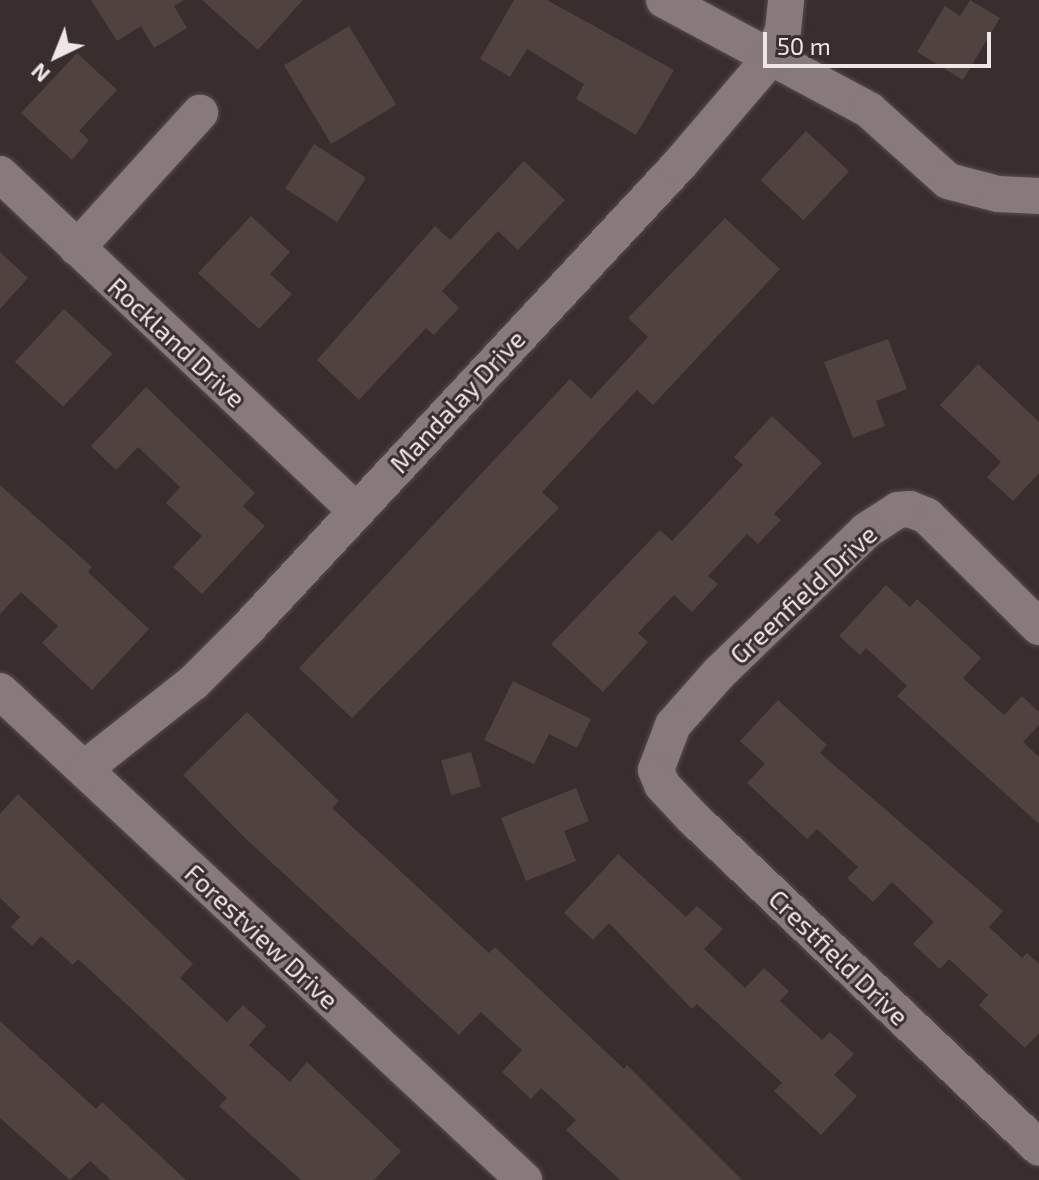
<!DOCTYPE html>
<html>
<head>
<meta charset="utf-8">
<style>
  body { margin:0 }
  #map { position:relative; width:1039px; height:1180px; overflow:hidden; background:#3a2d2e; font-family:"Exo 2",sans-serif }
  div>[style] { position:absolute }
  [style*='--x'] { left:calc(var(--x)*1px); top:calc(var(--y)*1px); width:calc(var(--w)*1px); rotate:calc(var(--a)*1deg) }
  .building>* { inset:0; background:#4f423f; transform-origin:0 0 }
  .roads { filter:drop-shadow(0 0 2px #574c4d) drop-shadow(0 0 2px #574c4d) }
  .minor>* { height:36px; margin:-18px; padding:0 18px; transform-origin:18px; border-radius:18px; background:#88797a }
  span { translate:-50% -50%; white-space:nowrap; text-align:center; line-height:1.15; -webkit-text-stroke:6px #3a2d2e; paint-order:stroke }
  .street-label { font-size:26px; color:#efe7e7 }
  .north { position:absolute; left:16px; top:16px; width:80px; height:80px; -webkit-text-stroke:6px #3a2d2e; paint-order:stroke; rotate:223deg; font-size:22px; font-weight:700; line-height:32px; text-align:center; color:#efe7e7 }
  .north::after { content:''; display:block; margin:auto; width:28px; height:36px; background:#efe7e7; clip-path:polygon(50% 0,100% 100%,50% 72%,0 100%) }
  .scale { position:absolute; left:763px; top:32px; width:228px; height:36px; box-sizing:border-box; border:4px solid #efe7e7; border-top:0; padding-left:10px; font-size:24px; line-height:28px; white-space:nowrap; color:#efe7e7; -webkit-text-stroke:6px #3a2d2e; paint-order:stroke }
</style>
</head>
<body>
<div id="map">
  <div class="building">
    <div style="clip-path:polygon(91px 0,184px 0,174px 6px,187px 28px,154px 48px,141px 26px,117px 41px)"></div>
    <div style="clip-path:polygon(202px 0,303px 0,258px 50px)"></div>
    <div style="clip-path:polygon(514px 0,547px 0,674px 70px,636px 135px,576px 99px,584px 84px,527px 49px,510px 77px,480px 59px)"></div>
    <div style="clip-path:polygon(970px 0,1000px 18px,963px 80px,917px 52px,945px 6px,960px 16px)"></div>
    <div style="left:349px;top:26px;width:92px;height:76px;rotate:59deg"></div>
    <div style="clip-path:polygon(77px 53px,117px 90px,79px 131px,89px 140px,72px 160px,21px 113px)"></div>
    <div style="left:806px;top:131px;width:59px;height:67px;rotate:43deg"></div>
    <div style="left:314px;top:144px;width:62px;height:53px;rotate:33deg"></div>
    <div style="clip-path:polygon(524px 161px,565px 200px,518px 250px,498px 231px,442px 291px,459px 308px,434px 335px,426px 328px,359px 400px,317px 360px,435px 226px,450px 240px)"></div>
    <div style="clip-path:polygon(251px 216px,290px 252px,270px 274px,292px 294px,259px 329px,198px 273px)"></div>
    <div style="clip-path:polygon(725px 218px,780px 269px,653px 405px,637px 390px,542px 492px,559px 508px,352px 718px,299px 668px,570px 379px,591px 399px,648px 337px,628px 318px)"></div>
    <div style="clip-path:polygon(0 252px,28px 278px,0 309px)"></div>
    <div style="left:64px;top:309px;width:66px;height:72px;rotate:43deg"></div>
    <div style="clip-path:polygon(888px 339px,907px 389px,876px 401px,885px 426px,853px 438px,824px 362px)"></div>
    <div style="clip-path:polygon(978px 364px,1039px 422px,1039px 473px,1013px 501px,987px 477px,1001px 462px,940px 405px)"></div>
    <div style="clip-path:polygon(146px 387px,255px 493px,243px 506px,265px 526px,202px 594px,173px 567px,202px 536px,166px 503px,180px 487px,138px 447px,116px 470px,91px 446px)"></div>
    <div style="clip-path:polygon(772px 416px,822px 463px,774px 514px,781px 520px,758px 544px,747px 534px,708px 576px,718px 584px,692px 612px,674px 595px,638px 633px,648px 642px,603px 692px,551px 644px,660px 530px,672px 541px,743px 465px,734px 457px)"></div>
    <div style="clip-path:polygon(0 485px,92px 567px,88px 572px,149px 629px,92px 690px,42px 643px,58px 626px,21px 592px,0 614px)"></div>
    <div style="clip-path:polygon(886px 585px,910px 607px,917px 599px,981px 658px,963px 678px,1004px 715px,1022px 696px,1039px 712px,1039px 725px,1023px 742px,1039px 757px,1039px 824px,897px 696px,907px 686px,866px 648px,860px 655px,839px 636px)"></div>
    <div style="clip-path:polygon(513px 681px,591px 719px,577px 748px,549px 734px,534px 764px,484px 740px)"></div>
    <div style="clip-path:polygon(778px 700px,827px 745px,820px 753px,1003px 911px,989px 927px,1022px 958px,1027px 953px,1039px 964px,1039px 1033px,1025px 1048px,979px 1005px,988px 995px,949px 959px,940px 969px,913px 944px,934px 922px,892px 882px,873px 902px,847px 878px,858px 867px,817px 829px,807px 839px,747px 783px,765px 764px,740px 741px)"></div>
    <div style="clip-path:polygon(247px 712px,339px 801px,332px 808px,489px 953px,495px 947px,624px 1069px,627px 1065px,742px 1180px,620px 1180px,566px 1130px,576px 1120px,541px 1088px,531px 1099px,502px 1072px,522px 1050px,481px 1012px,459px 1035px,244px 837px,183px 775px)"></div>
    <div style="left:471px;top:752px;width:36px;height:31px;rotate:74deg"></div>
    <div style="clip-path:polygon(576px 788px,589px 821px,564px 831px,576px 861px,526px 881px,501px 818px)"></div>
    <div style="clip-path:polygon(18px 794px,193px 964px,180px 978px,227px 1022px,243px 1005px,266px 1026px,249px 1045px,290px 1082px,307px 1062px,401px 1151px,374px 1180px,301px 1180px,219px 1106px,227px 1098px,78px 959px,73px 965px,41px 936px,32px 946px,11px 927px,20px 917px,0 898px,0 814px)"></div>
    <div style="clip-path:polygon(618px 854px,686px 917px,697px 906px,723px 929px,704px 949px,745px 988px,764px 968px,789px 991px,780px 1001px,822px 1040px,830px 1032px,854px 1054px,834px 1075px,857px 1096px,821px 1135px,774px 1091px,782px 1083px,697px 1004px,692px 1009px,609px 923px,593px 940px,564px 913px)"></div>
    <div style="clip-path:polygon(0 1021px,96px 1109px,102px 1102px,186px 1180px,111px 1180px,90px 1161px,70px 1180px,0 1118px)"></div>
  </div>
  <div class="roads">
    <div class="minor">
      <div style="--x:664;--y:0;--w:233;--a:28.2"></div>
      <div style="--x:869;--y:110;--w:106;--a:41.9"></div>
      <div style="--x:948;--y:181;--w:52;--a:14.6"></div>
      <div style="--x:998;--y:194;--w:41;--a:2.8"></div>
      <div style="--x:0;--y:174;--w:489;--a:43.4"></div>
      <div style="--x:77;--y:248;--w:183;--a:-47.7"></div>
      <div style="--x:1039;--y:627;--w:158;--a:-135.3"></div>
      <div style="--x:927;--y:516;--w:18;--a:-158"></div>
      <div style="--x:910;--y:509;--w:12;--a:175"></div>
      <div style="--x:898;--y:510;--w:38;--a:147"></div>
      <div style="--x:866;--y:531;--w:204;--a:136"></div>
      <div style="--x:719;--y:673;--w:69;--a:131.5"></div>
      <div style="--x:673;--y:725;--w:48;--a:110.7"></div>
      <div style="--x:656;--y:770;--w:16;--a:68"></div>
      <div style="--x:662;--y:785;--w:45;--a:46.8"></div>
      <div style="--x:693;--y:818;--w:478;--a:43.6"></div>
      <div style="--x:0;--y:691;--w:717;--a:43.02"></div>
      <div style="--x:84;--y:769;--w:140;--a:-38.3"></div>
      <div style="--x:194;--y:682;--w:74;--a:-45"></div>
      <div style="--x:246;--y:630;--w:635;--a:-47.04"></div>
      <div style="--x:679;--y:165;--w:143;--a:-49.5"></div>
      <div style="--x:772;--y:56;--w:28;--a:-67"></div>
      <div style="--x:783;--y:30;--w:30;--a:-84"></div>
    </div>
  </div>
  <div class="street-label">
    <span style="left:177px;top:342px;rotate:43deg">Rockland Drive</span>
    <span style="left:457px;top:401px;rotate:-47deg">Mandalay Drive</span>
    <span style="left:803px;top:594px;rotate:-43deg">Greenfield Drive</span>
    <span style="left:262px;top:936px;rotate:43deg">Forestview Drive</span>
    <span style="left:839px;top:957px;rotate:44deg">Crestfield Drive</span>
  </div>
  <div class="north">N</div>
  <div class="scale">50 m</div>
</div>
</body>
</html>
